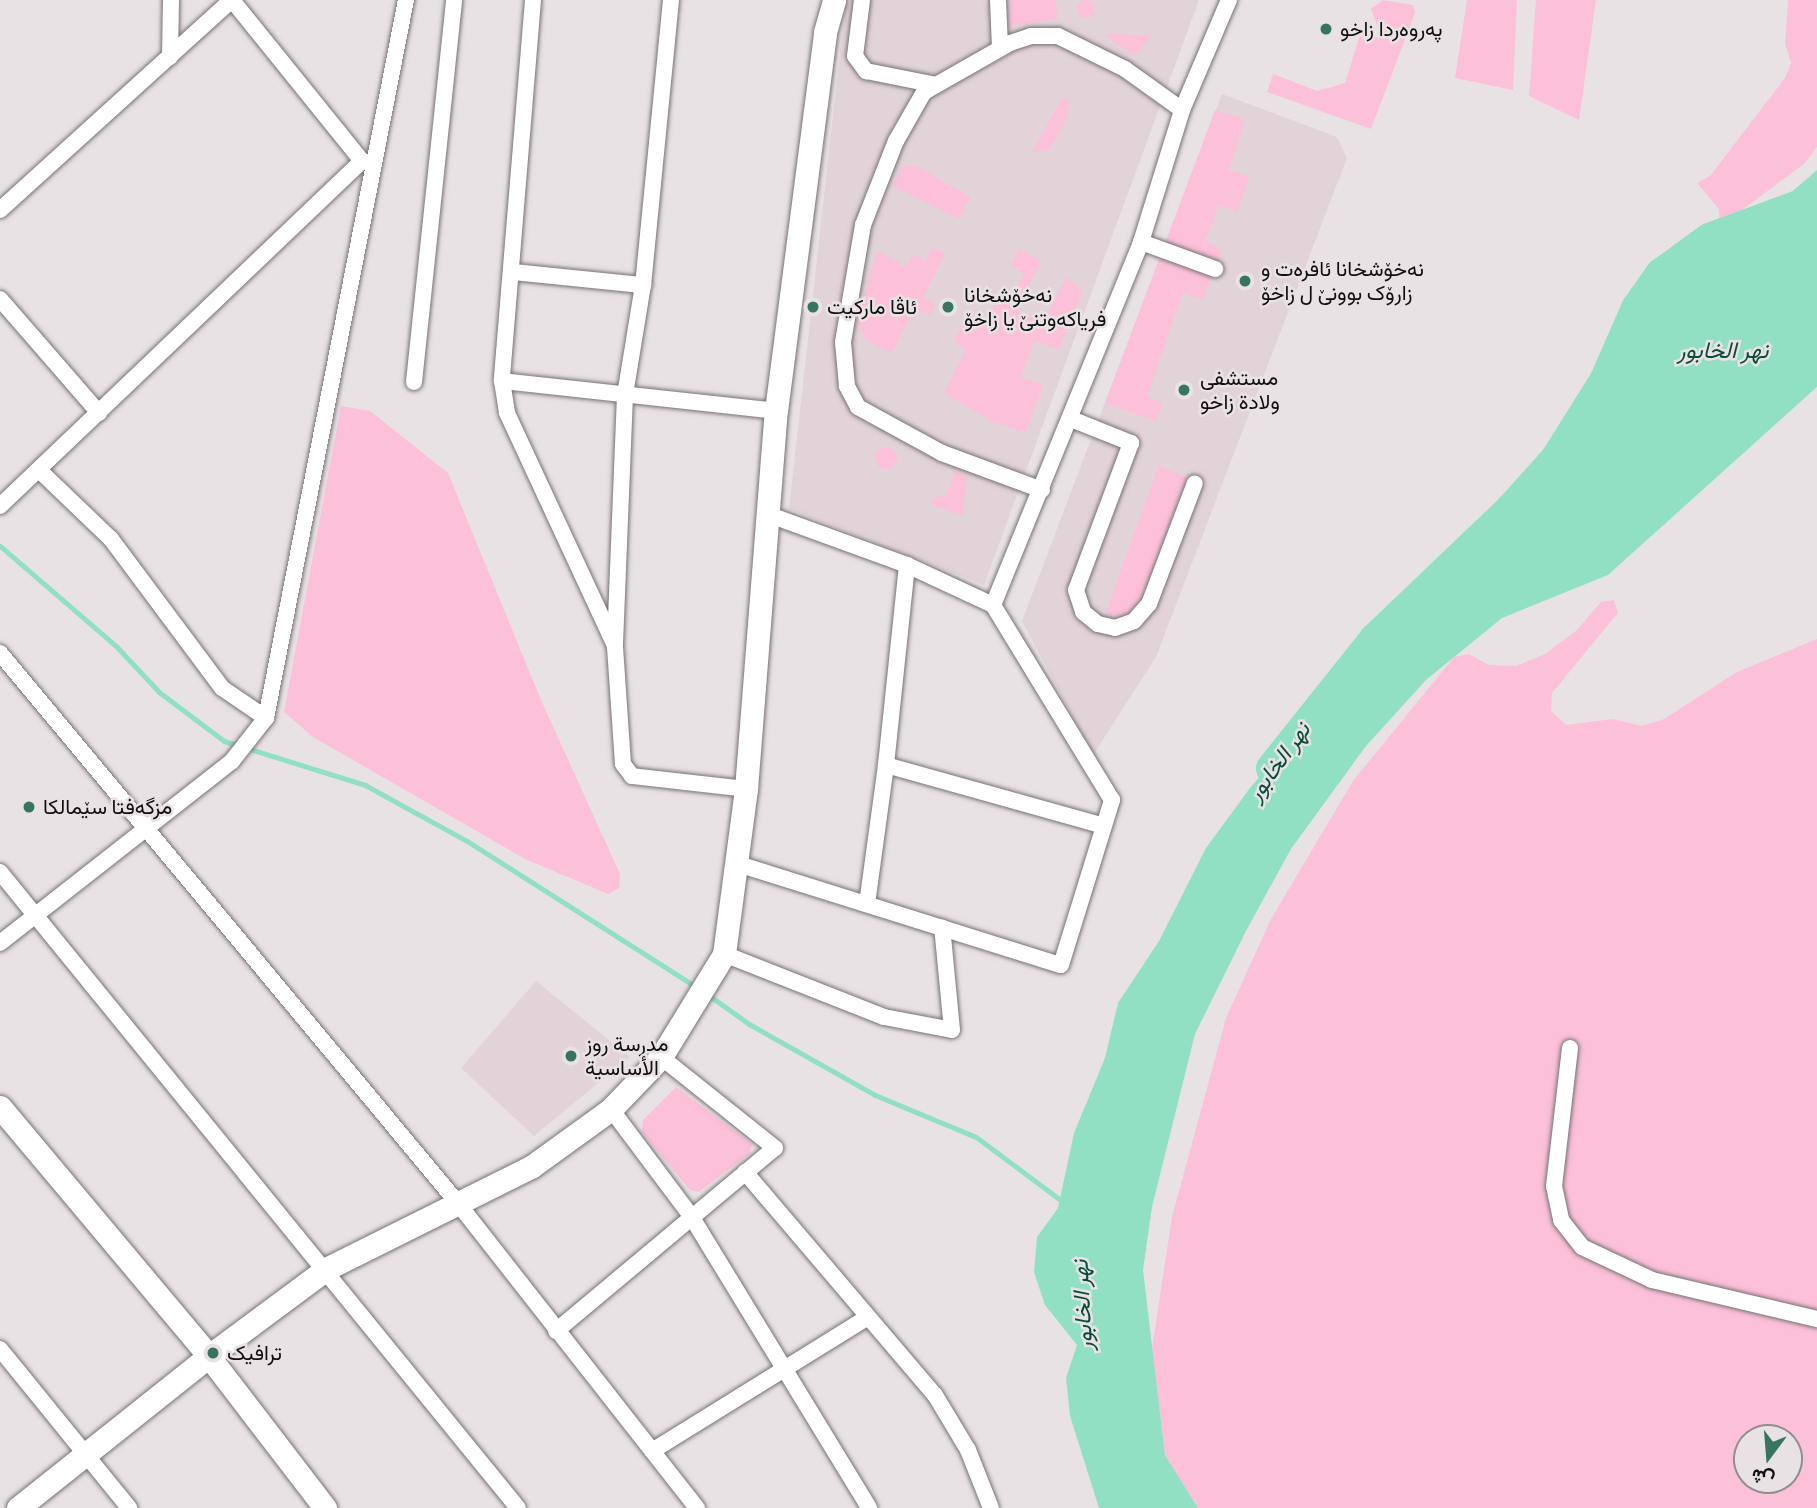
<!DOCTYPE html>
<html>
<head>
<meta charset="utf-8">
<style>
  body { margin:0 }
  #map { position:relative; width:1817px; height:1508px; overflow:hidden; background:#e9e2e5; font-family:Signika,Vazirmatn,sans-serif }
  div>[style] { position:absolute }
  [style*='--x'] { left:calc(var(--x)*1px); top:calc(var(--y)*1px); width:calc(var(--w)*1px); rotate:calc(var(--a)*1deg) }
  .built>* { inset:0; background:#e2d3d9 }
  .green>* { inset:0; background:#fcc0d9 }
  .round { border-radius:50% }
  .water>* { inset:0; background:#91e0c3 }
  .stream>* { height:5px; margin:-2.5px; padding:0 2.5px; transform-origin:2.5px; border-radius:2.5px; background:#91e0c3 }
  .river>* { height:33px; margin:-16.5px; padding:0 16.5px; transform-origin:16.5px; border-radius:16.5px; background:#91e0c3 }
  .roads { filter:drop-shadow(0 0 2px #787275) drop-shadow(0 0 2px #787275) }
  .street>* { height:16px; margin:-8px; padding:0 8px; transform-origin:8px; border-radius:8px; background:#fff }
  .secondary>* { height:23px; margin:-11.5px; padding:0 11.5px; transform-origin:11.5px; border-radius:11.5px; background:#fff }
  .dots>* { width:19px; height:19px; translate:-50% -50%; box-sizing:border-box; border:4px solid #e9e2e5; border-radius:50% }
  span { translate:-50% -50%; white-space:nowrap; text-align:center; line-height:1.15; -webkit-text-stroke:5px #e9e2e5; paint-order:stroke }
  .poi-label { font-size:21px; color:#100e0e }
  .left { translate:0 -50%; text-align:left }
  .water-label { font-size:23px; color:#094c3a; font-style:italic }
  .north { position:absolute; left:1733px; top:1424px; width:70px; height:70px; box-sizing:border-box; background:#e9e2e5; border:2px solid #928d8f; border-radius:50%; rotate:196deg; font-size:19px; font-weight:700; line-height:28px; text-align:center; color:#100e0e }
  .north::after { content:''; display:block; margin:auto; width:24px; height:32px; background:#387560; clip-path:polygon(50% 0,100% 100%,50% 72%,0 100%) }
</style>
</head>
<body>
<div id="map">
  <div class="built">
    <div style="clip-path:polygon(846px 0,1199px 0,984px 585px,789px 509px)"></div>
    <div style="clip-path:polygon(1222px 94px,1337px 137px,1347px 158px,1156px 657px,1093px 755px,1022px 621px)"></div>
    <div style="clip-path:polygon(536px 981px,630px 1057px,534px 1136px,461px 1068px)"></div>
  </div>
  <div class="green">
    <div style="clip-path:polygon(1009px 0,1056px 0,1057px 19px,1009px 26px)"></div>
    <div style="clip-path:polygon(1383px 0,1413px 5px,1415px 13px,1371px 129px,1267px 92px,1273px 74px,1317px 91px,1345px 83px,1359px 38px,1364px 32px,1370px 40px,1381px 35px,1371px 9px)"></div>
    <div style="clip-path:polygon(1467px 0,1517px 0,1513px 90px,1455px 78px)"></div>
    <div style="clip-path:polygon(1536px 0,1596px 0,1579px 120px,1529px 96px)"></div>
    <div style="clip-path:polygon(1788px 0,1817px 0,1817px 147px,1804px 164px,1720px 226px,1719px 209px,1697px 183px,1710px 176px,1785px 78px,1791px 63px,1785px 43px)"></div>
    <div class="round" style="left:1077px;top:0;width:18px;height:18px"></div>
    <div style="clip-path:polygon(1109px 33px,1116px 34px,1150px 36px,1136px 56px,1107px 37px)"></div>
    <div style="clip-path:polygon(1062px 98px,1069px 100px,1068px 117px,1048px 151px,1032px 152px)"></div>
    <div style="clip-path:polygon(1215px 110px,1245px 120px,1229px 170px,1249px 177px,1238px 212px,1219px 205px,1205px 241px,1222px 249px,1203px 300px,1183px 293px,1147px 397px,1163px 403px,1156px 421px,1105px 403px)"></div>
    <div style="clip-path:polygon(903px 165px,916px 166px,971px 197px,959px 219px,893px 186px)"></div>
    <div style="clip-path:polygon(932px 247px,945px 254px,923px 298px,935px 304px,930px 315px,915px 308px,892px 353px,866px 340px,857px 322px,877px 251px,906px 266px,913px 254px,925px 261px)"></div>
    <div style="clip-path:polygon(1019px 249px,1041px 261px,1017px 311px,1043px 323px,1066px 277px,1083px 291px,1059px 349px,1034px 341px,1021px 377px,1043px 385px,1026px 431px,1022px 431px,993px 422px,944px 393px,966px 349px,954px 342px,966px 317px,984px 325px,1001px 290px,1013px 295px,1024px 273px,1011px 266px)"></div>
    <div style="clip-path:polygon(341px 406px,370px 411px,448px 473px,541px 700px,620px 874px,619px 888px,608px 894px,525px 859px,313px 737px,284px 712px)"></div>
    <div class="round" style="left:875px;top:447px;width:22px;height:22px"></div>
    <div style="clip-path:polygon(1159px 465px,1187px 478px,1143px 600px,1129px 615px,1109px 615px,1106px 612px)"></div>
    <div style="clip-path:polygon(955px 471px,967px 478px,962px 516px,931px 504px,934px 498px,946px 495px)"></div>
    <div style="clip-path:polygon(evenodd,1614px 600px,1618px 613px,1552px 693px,1551px 711px,1566px 725px,1613px 719px,1642px 726px,1664px 719px,1737px 672px,1817px 639px,1817px 1508px,1198px 1508px,1165px 1455px,1152px 1348px,1172px 1217px,1226px 1018px,1271px 919px,1353px 781px,1454px 657px,1469px 654px,1489px 665px,1516px 666px,1545px 654px,1577px 630px,1601px 602px,1614px 600px,1747px 1438px,1789px 1438px,1789px 1480px,1747px 1480px,1747px 1438px)"></div>
    <div style="clip-path:polygon(676px 1087px,752px 1144px,749px 1154px,699px 1192px,690px 1190px,642px 1132px,643px 1120px)"></div>
  </div>
  <div class="water">
    <div style="clip-path:polygon(1817px 170px,1817px 387px,1608px 575px,1502px 618px,1426px 680px,1366px 746px,1291px 849px,1246px 931px,1195px 1034px,1152px 1207px,1143px 1270px,1165px 1455px,1198px 1508px,1099px 1508px,1070px 1416px,1066px 1378px,1077px 1345px,1045px 1305px,1034px 1272px,1037px 1237px,1058px 1208px,1074px 1133px,1105px 1058px,1118px 1003px,1159px 941px,1206px 848px,1250px 788px,1335px 688px,1418px 610px,1513px 510px,1578px 429px,1653px 288px,1743px 234px)"></div>
  </div>
  <div class="stream">
    <div style="--x:0;--y:546;--w:153;--a:40.8"></div>
    <div style="--x:116;--y:646;--w:63;--a:46.9"></div>
    <div style="--x:159;--y:692;--w:81;--a:37"></div>
    <div style="--x:224;--y:741;--w:148;--a:17.3"></div>
    <div style="--x:365;--y:785;--w:116;--a:28.8"></div>
    <div style="--x:467;--y:841;--w:272;--a:32.5"></div>
    <div style="--x:707;--y:994;--w:52;--a:35.5"></div>
    <div style="--x:749;--y:1024;--w:145;--a:29.4"></div>
    <div style="--x:875;--y:1095;--w:109;--a:22.6"></div>
    <div style="--x:976;--y:1137;--w:112;--a:36.7"></div>
  </div>
  <div class="river">
    <div style="--x:1272;--y:768;--w:165;--a:-51.4"></div>
    <div style="--x:1375;--y:639;--w:188;--a:-43.7"></div>
    <div style="--x:1511;--y:509;--w:67;--a:-48"></div>
    <div style="--x:1556;--y:459;--w:92;--a:-57.9"></div>
    <div style="--x:1605;--y:381;--w:80;--a:-66.3"></div>
    <div style="--x:1637;--y:308;--w:42;--a:-54.8"></div>
    <div style="--x:1661;--y:274;--w:59;--a:-36.1"></div>
    <div style="--x:1709;--y:239;--w:115;--a:-20.3"></div>
  </div>
  <div class="roads">
    <div class="street">
      <div style="--x:533;--y:0;--w:382;--a:94.7"></div>
      <div style="--x:502;--y:381;--w:32;--a:81"></div>
      <div style="--x:507;--y:413;--w:255;--a:65.1"></div>
      <div style="--x:671;--y:0;--w:286;--a:95.6"></div>
      <div style="--x:643;--y:285;--w:111;--a:99.3"></div>
      <div style="--x:625;--y:395;--w:252;--a:92.3"></div>
      <div style="--x:615;--y:647;--w:117;--a:86.1"></div>
      <div style="--x:623;--y:764;--w:15;--a:53"></div>
      <div style="--x:632;--y:776;--w:115;--a:6.5"></div>
      <div style="--x:862;--y:0;--w:56;--a:97.1"></div>
      <div style="--x:855;--y:56;--w:19;--a:54"></div>
      <div style="--x:866;--y:71;--w:71;--a:11.3"></div>
      <div style="--x:998;--y:0;--w:48;--a:87.6"></div>
      <div style="--x:170;--y:57;--w:57;--a:-89"></div>
      <div style="--x:0;--y:210;--w:313;--a:-42.2"></div>
      <div style="--x:232;--y:0;--w:207;--a:51.1"></div>
      <div style="--x:362;--y:161;--w:12;--a:14"></div>
      <div style="--x:1141;--y:242;--w:79;--a:20"></div>
      <div style="--x:514;--y:272;--w:130;--a:5.8"></div>
      <div style="--x:0;--y:299;--w:151;--a:49"></div>
      <div style="--x:502;--y:381;--w:276;--a:6.2"></div>
      <div style="--x:414;--y:382;--w:384;--a:-84"></div>
      <div style="--x:1071;--y:419;--w:65;--a:21.8"></div>
      <div style="--x:1131;--y:443;--w:157;--a:110.5"></div>
      <div style="--x:1076;--y:590;--w:23;--a:72"></div>
      <div style="--x:1083;--y:612;--w:19;--a:39"></div>
      <div style="--x:1098;--y:624;--w:17;--a:13"></div>
      <div style="--x:1115;--y:628;--w:20;--a:-20"></div>
      <div style="--x:1134;--y:621;--w:23;--a:-49"></div>
      <div style="--x:1149;--y:604;--w:129;--a:-69.2"></div>
      <div style="--x:39;--y:470;--w:100;--a:43.8"></div>
      <div style="--x:111;--y:539;--w:186;--a:53.3"></div>
      <div style="--x:222;--y:688;--w:53;--a:34.3"></div>
      <div style="--x:1042;--y:490;--w:107;--a:-159.7"></div>
      <div style="--x:942;--y:453;--w:96;--a:-151.3"></div>
      <div style="--x:858;--y:407;--w:24;--a:-118"></div>
      <div style="--x:847;--y:386;--w:44;--a:-95.2"></div>
      <div style="--x:843;--y:342;--w:119;--a:-80.3"></div>
      <div style="--x:863;--y:225;--w:90;--a:-68.6"></div>
      <div style="--x:896;--y:141;--w:56;--a:-60.3"></div>
      <div style="--x:924;--y:92;--w:99;--a:-29.7"></div>
      <div style="--x:1010;--y:43;--w:22;--a:-18"></div>
      <div style="--x:1031;--y:36;--w:27;--a:0"></div>
      <div style="--x:1058;--y:36;--w:75;--a:26.2"></div>
      <div style="--x:1125;--y:69;--w:70;--a:35.7"></div>
      <div style="--x:0;--y:506;--w:500;--a:-43.62"></div>
      <div style="--x:993;--y:605;--w:392;--a:-67.8"></div>
      <div style="--x:1141;--y:242;--w:138;--a:-72.7"></div>
      <div style="--x:1182;--y:110;--w:120;--a:-66.9"></div>
      <div style="--x:0;--y:653;--w:714;--a:50.23"></div>
      <div style="--x:457;--y:1202;--w:389;--a:51.9"></div>
      <div style="--x:886;--y:765;--w:201;--a:-84"></div>
      <div style="--x:738;--y:864;--w:338;--a:17.4"></div>
      <div style="--x:1061;--y:965;--w:173;--a:-72.8"></div>
      <div style="--x:1112;--y:800;--w:228;--a:-121.4"></div>
      <div style="--x:993;--y:605;--w:95;--a:-155.1"></div>
      <div style="--x:907;--y:565;--w:149;--a:-160"></div>
      <div style="--x:0;--y:872;--w:820;--a:50.84"></div>
      <div style="--x:867;--y:904;--w:140;--a:-82.2"></div>
      <div style="--x:886;--y:765;--w:226;--a:15.6"></div>
      <div style="--x:0;--y:943;--w:295;--a:-38.1"></div>
      <div style="--x:232;--y:761;--w:55;--a:-51.7"></div>
      <div style="--x:266;--y:718;--w:732;--a:-78.97"></div>
      <div style="--x:724;--y:954;--w:172;--a:21.5"></div>
      <div style="--x:884;--y:1017;--w:69;--a:10.8"></div>
      <div style="--x:952;--y:1030;--w:103;--a:-95.5"></div>
      <div style="--x:1570;--y:1048;--w:139;--a:96.6"></div>
      <div style="--x:1554;--y:1186;--w:35;--a:78"></div>
      <div style="--x:1561;--y:1220;--w:34;--a:52"></div>
      <div style="--x:1582;--y:1247;--w:77;--a:25.2"></div>
      <div style="--x:1652;--y:1280;--w:170;--a:13.3"></div>
      <div style="--x:611;--y:1109;--w:134;--a:53.2"></div>
      <div style="--x:691;--y:1216;--w:342;--a:58.6"></div>
      <div style="--x:745;--y:1172;--w:293;--a:49.6"></div>
      <div style="--x:935;--y:1395;--w:64;--a:59"></div>
      <div style="--x:968;--y:1450;--w:62;--a:68.4"></div>
      <div style="--x:556;--y:1331;--w:285;--a:-39.9"></div>
      <div style="--x:775;--y:1148;--w:146;--a:-141.4"></div>
      <div style="--x:0;--y:1349;--w:205;--a:50.9"></div>
      <div style="--x:652;--y:1451;--w:254;--a:-31.8"></div>
    </div>
    <div class="secondary">
      <div style="--x:0;--y:1107;--w:322;--a:50"></div>
      <div style="--x:207;--y:1354;--w:194;--a:52.5"></div>
      <div style="--x:18;--y:1508;--w:244;--a:-38.5"></div>
      <div style="--x:209;--y:1356;--w:146;--a:-36.6"></div>
      <div style="--x:326;--y:1269;--w:229;--a:-26.5"></div>
      <div style="--x:531;--y:1167;--w:99;--a:-35.9"></div>
      <div style="--x:611;--y:1109;--w:72;--a:-46.1"></div>
      <div style="--x:661;--y:1057;--w:121;--a:-58.5"></div>
      <div style="--x:724;--y:954;--w:166;--a:-82.4"></div>
      <div style="--x:746;--y:789;--w:379;--a:-85.5"></div>
      <div style="--x:776;--y:411;--w:382;--a:-82.6"></div>
      <div style="--x:825;--y:32;--w:33;--a:-74"></div>
    </div>
  </div>
  <div class="dots">
    <div style="left:1326px;top:29px;background:#387560"></div>
    <div style="left:1245px;top:281px;background:#387560"></div>
    <div style="left:813px;top:307px;background:#387560"></div>
    <div style="left:948px;top:307px;background:#387560"></div>
    <div style="left:1184px;top:390px;background:#387560"></div>
    <div style="left:29px;top:807px;background:#387560"></div>
    <div style="left:571px;top:1056px;background:#387560"></div>
    <div style="left:213px;top:1353px;background:#387560"></div>
  </div>
  <div class="poi-label">
    <span class="left" style="left:1340px;top:29px">په‌روه‌ردا زاخو</span>
    <span class="left" style="left:1261px;top:281px">نەخۆشخانا ئافرەت و<br>زارۆک بوونێ ل زاخۆ</span>
    <span class="left" style="left:964px;top:307px">نه‌خۆشخانا<br>فرياكه‌وتنێ يا زاخۆ</span>
    <span class="left" style="left:827px;top:307px">ئاڤا ماركيت</span>
    <span class="left" style="left:1200px;top:390px">مستشفى<br>ولادة زاخو</span>
    <span class="left" style="left:43px;top:807px">مزگەفتا سێمالکا</span>
    <span class="left" style="left:585px;top:1056px">مدرسة روز<br>الأساسية</span>
    <span class="left" style="left:227px;top:1353px">ترافیک</span>
  </div>
  <div class="water-label">
    <span style="left:1723px;top:351px">نهر الخابور</span>
    <span style="left:1279px;top:762px;rotate:-54deg">نهر الخابور</span>
    <span style="left:1083px;top:1305px;rotate:-93deg">نهر الخابور</span>
  </div>
  <div class="north">ش</div>
</div>
</body>
</html>
